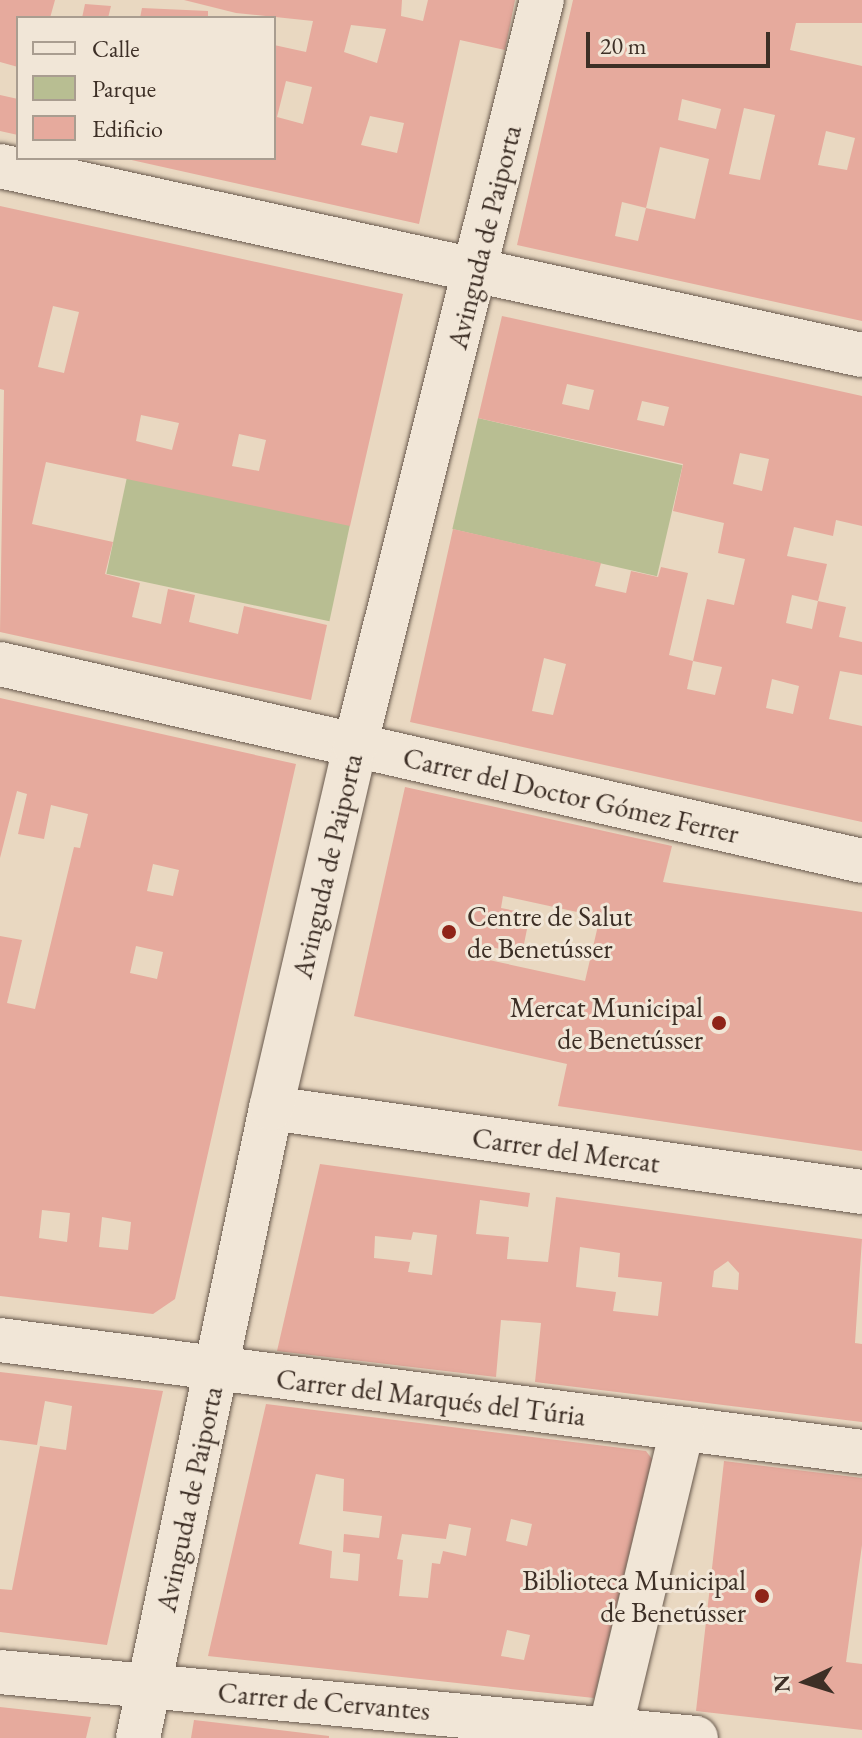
<!DOCTYPE html>
<html>
<head>
<meta charset="utf-8">
<style>
  body { margin:0 }
  #map { position:relative; width:862px; height:1738px; overflow:hidden; background:#e9d8c1; font-family:"EB Garamond",serif }
  div>[style] { position:absolute }
  [style*='--x'] { left:calc(var(--x)*1px); top:calc(var(--y)*1px); width:calc(var(--w)*1px); rotate:calc(var(--a)*1deg) }
  .green>* { inset:0; background:#b8be92; transform-origin:0 0 }
  .building>* { inset:0; background:#e6aa9d }
  .roads { filter:drop-shadow(0 0 2px #68594d) drop-shadow(0 0 2px #68594d) }
  .minor>* { height:44px; margin:-22px; padding:0 22px; transform-origin:22px; border-radius:22px; background:#f1e6d7 }
  .dots>* { width:22px; height:22px; translate:-50% -50%; box-sizing:border-box; border:4px solid #f1e6d7; border-radius:50% }
  span { translate:-50% -50%; white-space:nowrap; text-align:center; line-height:1.15; -webkit-text-stroke:6px #f1e6d7; paint-order:stroke }
  .street-label { font-size:28px; color:#3d2f26 }
  .poi-label { font-size:28px; color:#3d2f26 }
  .left { translate:0 -50%; text-align:left }
  .right { translate:-100% -50%; text-align:right }
  .legend { position:absolute; left:16px; top:16px; width:260px; height:144px; box-sizing:border-box; background:#f1e6d7; border:2px solid #a99d90; margin:0; padding:10px 14px; list-style:none; font-size:24px; color:#3d2f26 }
  .legend li { display:flex; align-items:center; gap:16px; height:40px }
  .legend b { width:40px; border:2px solid #a99d90 }
  .north { position:absolute; left:766px; top:1642px; width:80px; height:80px; -webkit-text-stroke:6px #f1e6d7; paint-order:stroke; rotate:266deg; font-size:22px; font-weight:700; line-height:32px; text-align:center; color:#3d2f26 }
  .north::after { content:''; display:block; margin:auto; width:28px; height:36px; background:#3d2f26; clip-path:polygon(50% 0,100% 100%,50% 72%,0 100%) }
  .scale { position:absolute; left:586px; top:32px; width:184px; height:36px; box-sizing:border-box; border:4px solid #3d2f26; border-top:0; padding-left:10px; font-size:24px; line-height:28px; white-space:nowrap; color:#3d2f26; -webkit-text-stroke:6px #f1e6d7; paint-order:stroke }
</style>
</head>
<body>
<div id="map">
  <div class="green">
    <div style="left:478px;top:418px;width:210px;height:114px;rotate:13deg"></div>
    <div style="left:127px;top:477px;width:228px;height:99px;rotate:12deg"></div>
  </div>
  <div class="building">
    <div style="clip-path:polygon(0 0,55px 0,50px 18px,18px 18px,18px 67px,0 62px)"></div>
    <div style="clip-path:polygon(evenodd,184px 0,402px 0,401px 16px,423px 21px,428px 0,515px 0,505px 50px,460px 40px,419px 224px,127px 159px,274px 158px,274px 45px,306px 52px,313px 21px,236px 13px,184px 0,351px 25px,386px 29px,377px 63px,344px 52px,351px 25px,184px 0,286px 81px,312px 87px,303px 124px,277px 117px,286px 81px,184px 0,370px 116px,404px 123px,397px 153px,361px 145px,370px 116px)"></div>
    <div style="clip-path:polygon(evenodd,573px 0,862px 0,862px 23px,796px 23px,790px 50px,862px 66px,862px 321px,517px 245px,573px 0,682px 99px,721px 109px,716px 129px,678px 120px,682px 99px,573px 0,744px 108px,775px 115px,760px 180px,729px 174px,744px 108px,573px 0,826px 131px,855px 138px,847px 170px,818px 165px,826px 131px,573px 0,660px 147px,709px 159px,695px 219px,646px 208px,660px 147px,573px 0,622px 202px,646px 208px,638px 241px,615px 236px,622px 202px)"></div>
    <div style="clip-path:polygon(85px 4px,111px 6px,108px 18px,82px 18px)"></div>
    <div style="clip-path:polygon(142px 8px,208px 11px,208px 18px,140px 18px)"></div>
    <div style="clip-path:polygon(0 95px,18px 99px,18px 135px,0 131px)"></div>
    <div style="clip-path:polygon(evenodd,0 206px,403px 294px,350px 526px,46px 462px,32px 524px,113px 542px,105px 574px,140px 583px,132px 617px,161px 624px,168px 589px,195px 595px,189px 622px,238px 634px,244px 606px,327px 625px,311px 700px,0 632px,4px 390px,0 389px,0 206px,53px 306px,79px 312px,64px 373px,38px 367px,53px 306px,0 206px,141px 415px,179px 423px,172px 450px,136px 441px,141px 415px,0 206px,239px 434px,266px 440px,259px 471px,232px 466px,239px 434px)"></div>
    <div style="clip-path:polygon(evenodd,502px 316px,862px 396px,862px 526px,836px 520px,833px 536px,794px 527px,787px 556px,827px 564px,818px 601px,792px 595px,786px 623px,812px 629px,818px 601px,846px 607px,839px 637px,862px 642px,862px 675px,840px 671px,829px 719px,862px 726px,862px 822px,410px 722px,453px 529px,601px 563px,595px 586px,626px 593px,631px 571px,658px 577px,661px 567px,688px 573px,669px 655px,693px 661px,687px 689px,715px 695px,722px 667px,693px 661px,707px 599px,734px 605px,745px 559px,718px 553px,724px 523px,673px 511px,683px 464px,478px 418px,502px 316px,567px 384px,594px 390px,589px 410px,562px 404px,567px 384px,502px 316px,642px 401px,669px 407px,664px 426px,637px 420px,642px 401px,502px 316px,740px 453px,769px 459px,762px 491px,733px 484px,740px 453px,502px 316px,544px 658px,566px 664px,553px 715px,532px 711px,544px 658px,502px 316px,772px 679px,799px 686px,793px 714px,766px 708px,772px 679px)"></div>
    <div style="clip-path:polygon(evenodd,0 698px,296px 764px,175px 1299px,153px 1314px,0 1296px,0 936px,22px 940px,7px 1003px,35px 1009px,74px 847px,80px 848px,88px 814px,51px 805px,44px 839px,18px 834px,27px 794px,17px 791px,0 858px,0 698px,153px 864px,179px 870px,173px 896px,147px 891px,153px 864px,0 698px,136px 946px,163px 952px,157px 979px,130px 973px,136px 946px,0 698px,42px 1210px,70px 1213px,67px 1242px,39px 1238px,42px 1210px,0 698px,102px 1217px,131px 1222px,128px 1250px,99px 1247px,102px 1217px)"></div>
    <div style="clip-path:polygon(evenodd,405px 787px,672px 846px,663px 882px,862px 912px,862px 1151px,558px 1106px,567px 1064px,354px 1016px,405px 787px,503px 896px,600px 917px,585px 981px,489px 960px,491px 947px,522px 954px,530px 914px,501px 908px,503px 896px)"></div>
    <div style="clip-path:polygon(evenodd,320px 1164px,530px 1193px,528px 1207px,480px 1200px,476px 1234px,509px 1237px,507px 1259px,548px 1262px,556px 1197px,862px 1239px,855px 1343px,862px 1344px,862px 1422px,535px 1382px,541px 1323px,501px 1320px,496px 1377px,277px 1351px,320px 1164px,413px 1232px,437px 1235px,432px 1275px,408px 1272px,410px 1262px,374px 1258px,375px 1236px,411px 1240px,413px 1232px,320px 1164px,580px 1247px,620px 1253px,618px 1277px,662px 1282px,658px 1316px,613px 1311px,616px 1292px,576px 1287px,580px 1247px,320px 1164px,728px 1261px,739px 1273px,738px 1290px,712px 1287px,714px 1271px,728px 1261px)"></div>
    <div style="clip-path:polygon(0 1372px,163px 1391px,107px 1645px,0 1632px,0 1589px,12px 1590px,40px 1446px,66px 1450px,72px 1406px,45px 1401px,37px 1445px,0 1440px)"></div>
    <div style="clip-path:polygon(evenodd,266px 1404px,646px 1451px,652px 1459px,594px 1698px,208px 1656px,266px 1404px,316px 1474px,344px 1479px,343px 1511px,382px 1516px,379px 1538px,344px 1534px,343px 1552px,360px 1554px,358px 1581px,330px 1578px,332px 1551px,299px 1544px,316px 1474px,266px 1404px,511px 1519px,532px 1524px,527px 1546px,506px 1541px,511px 1519px,266px 1404px,449px 1524px,471px 1528px,466px 1556px,443px 1551px,440px 1564px,432px 1563px,428px 1598px,399px 1596px,403px 1560px,397px 1559px,402px 1534px,446px 1539px,449px 1524px,266px 1404px,507px 1630px,530px 1635px,524px 1660px,501px 1656px,507px 1630px)"></div>
    <div style="clip-path:polygon(724px 1461px,862px 1478px,862px 1545px,846px 1662px,862px 1664px,862px 1730px,696px 1711px)"></div>
    <div style="clip-path:polygon(0 1707px,91px 1717px,86px 1738px,0 1738px)"></div>
    <div style="clip-path:polygon(194px 1720px,329px 1736px,329px 1738px,191px 1738px)"></div>
  </div>
  <div class="roads">
    <div class="minor">
      <div style="--x:0;--y:166;--w:882;--a:12.37"></div>
      <div style="--x:0;--y:664;--w:884;--a:12.87"></div>
      <div style="--x:271;--y:1108;--w:597;--a:8.09"></div>
      <div style="--x:0;--y:1340;--w:869;--a:7.4"></div>
      <div style="--x:0;--y:1672;--w:699;--a:5.42"></div>
      <div style="--x:138;--y:1738;--w:644;--a:-78.08"></div>
      <div style="--x:271;--y:1108;--w:372;--a:-76.9"></div>
      <div style="--x:355;--y:746;--w:769;--a:-75.93"></div>
      <div style="--x:608;--y:1738;--w:317;--a:-76.5"></div>
    </div>
  </div>
  <div class="dots">
    <div style="left:449px;top:932px;background:#8f2418"></div>
    <div style="left:719px;top:1023px;background:#8f2418"></div>
    <div style="left:762px;top:1596px;background:#8f2418"></div>
  </div>
  <div class="street-label">
    <span style="left:484px;top:237px;rotate:-76deg">Avinguda de Paiporta</span>
    <span style="left:571px;top:795px;rotate:13deg">Carrer del Doctor Gómez Ferrer</span>
    <span style="left:327px;top:866px;rotate:-77deg">Avinguda de Paiporta</span>
    <span style="left:566px;top:1150px;rotate:8deg">Carrer del Mercat</span>
    <span style="left:431px;top:1397px;rotate:7deg">Carrer del Marqués del Túria</span>
    <span style="left:189px;top:1499px;rotate:-78deg">Avinguda de Paiporta</span>
    <span style="left:324px;top:1701px;rotate:5deg">Carrer de Cervantes</span>
  </div>
  <div class="poi-label">
    <span class="left" style="left:467px;top:932px">Centre de Salut<br>de Benetússer</span>
    <span class="right" style="left:703px;top:1023px">Mercat Municipal<br>de Benetússer</span>
    <span class="right" style="left:746px;top:1596px">Biblioteca Municipal<br>de Benetússer</span>
  </div>
  <ul class="legend">
  <li><b style="height:10px;background:#f1e6d7"></b>Calle</li>
  <li><b style="height:22px;background:#b8be92"></b>Parque</li>
  <li><b style="height:22px;background:#e6aa9d"></b>Edificio</li>
  </ul>
  <div class="north">N</div>
  <div class="scale">20 m</div>
</div>
</body>
</html>
